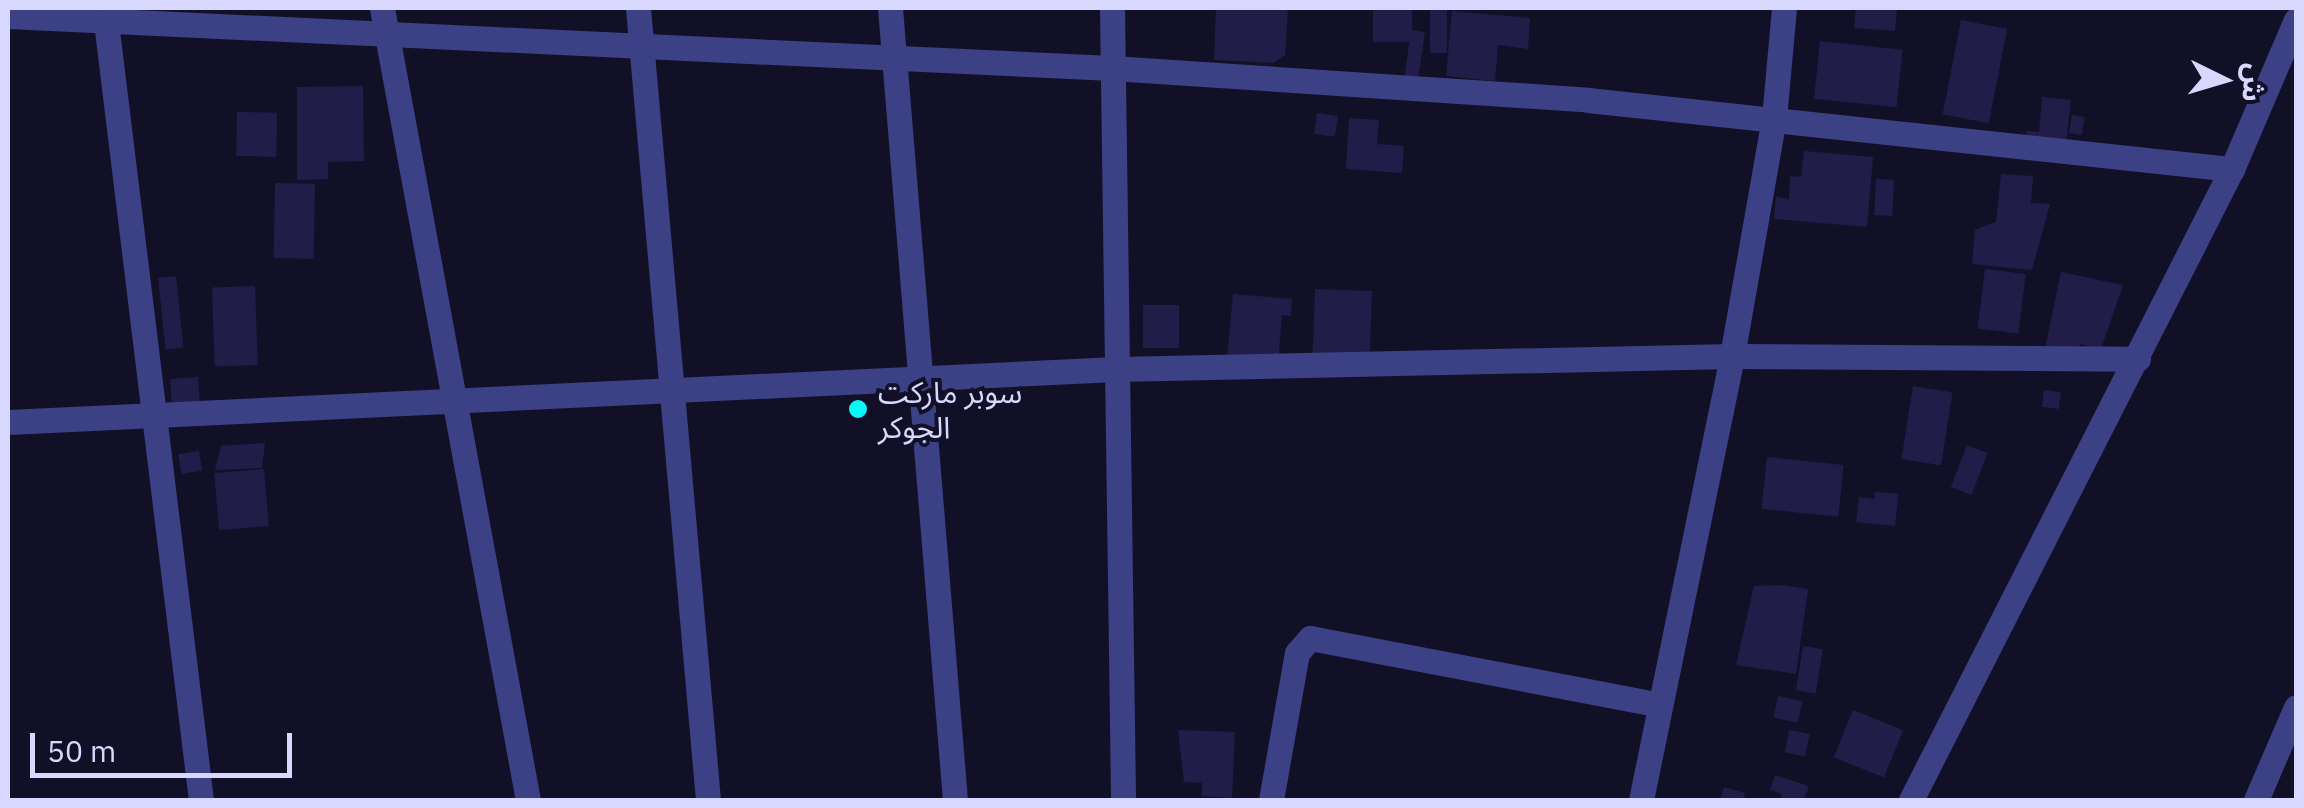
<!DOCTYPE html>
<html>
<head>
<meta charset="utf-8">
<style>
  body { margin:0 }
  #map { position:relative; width:2304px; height:808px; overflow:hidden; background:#121027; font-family:"IBM Plex Sans","Noto Sans Arabic",sans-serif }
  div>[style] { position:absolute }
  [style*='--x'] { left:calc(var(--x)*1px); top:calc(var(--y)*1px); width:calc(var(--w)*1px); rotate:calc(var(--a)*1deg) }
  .building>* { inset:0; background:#211d48; transform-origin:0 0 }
  .minor>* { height:25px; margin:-12.5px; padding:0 12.5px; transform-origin:12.5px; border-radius:12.5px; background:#3c4085 }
  .dots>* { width:28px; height:28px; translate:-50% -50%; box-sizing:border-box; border:5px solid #121027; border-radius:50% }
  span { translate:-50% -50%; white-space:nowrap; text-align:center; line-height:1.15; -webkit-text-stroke:8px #121027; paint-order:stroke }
  .poi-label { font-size:30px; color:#d8d7fe }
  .left { translate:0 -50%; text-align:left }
  .frame { position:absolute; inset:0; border:10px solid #d8d7fe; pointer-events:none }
  .north { position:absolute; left:2174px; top:30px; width:100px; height:100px; -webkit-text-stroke:8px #121027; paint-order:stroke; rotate:95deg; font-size:28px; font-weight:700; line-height:40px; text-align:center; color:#d8d7fe }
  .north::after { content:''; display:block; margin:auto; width:35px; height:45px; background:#d8d7fe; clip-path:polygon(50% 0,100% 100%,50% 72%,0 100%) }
  .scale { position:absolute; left:30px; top:733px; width:262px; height:45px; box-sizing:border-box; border:5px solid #d8d7fe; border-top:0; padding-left:12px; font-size:30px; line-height:35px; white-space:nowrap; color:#d8d7fe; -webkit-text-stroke:8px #121027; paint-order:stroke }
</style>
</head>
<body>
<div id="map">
  <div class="building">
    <div style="clip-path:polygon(1216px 8px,1288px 8px,1285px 55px,1273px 63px,1214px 60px)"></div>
    <div style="left:1373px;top:8px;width:39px;height:34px"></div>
    <div style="left:1430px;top:8px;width:17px;height:45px"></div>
    <div style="clip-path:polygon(1856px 8px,1897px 8px,1895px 31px,1854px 28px)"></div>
    <div style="clip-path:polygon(1452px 11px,1530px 18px,1528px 49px,1498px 45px,1495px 81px,1446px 76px)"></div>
    <div style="left:1961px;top:20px;width:47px;height:96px;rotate:11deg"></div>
    <div style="left:1411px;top:30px;width:14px;height:48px;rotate:8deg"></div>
    <div style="left:1820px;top:41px;width:83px;height:58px;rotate:6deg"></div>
    <div style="clip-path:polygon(363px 86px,364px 161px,328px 162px,328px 179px,297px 180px,297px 87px)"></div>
    <div style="clip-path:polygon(2042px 97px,2071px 100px,2066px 142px,2026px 138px,2027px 131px,2039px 132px)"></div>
    <div style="left:237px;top:112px;width:40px;height:44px;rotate:1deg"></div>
    <div style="left:1317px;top:113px;width:21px;height:21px;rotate:8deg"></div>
    <div style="left:2072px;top:115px;width:13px;height:18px;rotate:9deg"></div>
    <div style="clip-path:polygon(1349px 118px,1379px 120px,1377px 144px,1404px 146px,1402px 173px,1346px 169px)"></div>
    <div style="clip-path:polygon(1804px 151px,1873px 157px,1867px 227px,1774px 219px,1776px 197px,1789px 199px,1790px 176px,1801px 177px)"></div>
    <div style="clip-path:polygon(2001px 174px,2033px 176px,2031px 203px,2050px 204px,2032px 270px,1972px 264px,1975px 230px,1996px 222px)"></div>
    <div style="left:1876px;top:179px;width:18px;height:36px;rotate:3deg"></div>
    <div style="left:275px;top:183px;width:40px;height:75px;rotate:1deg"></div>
    <div style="left:1985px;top:269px;width:41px;height:60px;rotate:7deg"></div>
    <div style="clip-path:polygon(2061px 272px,2123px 285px,2101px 349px,2080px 344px,2076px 360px,2044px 353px)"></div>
    <div style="left:176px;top:276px;width:72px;height:18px;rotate:84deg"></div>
    <div style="left:255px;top:286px;width:79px;height:43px;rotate:88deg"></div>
    <div style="left:1315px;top:289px;width:57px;height:86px;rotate:2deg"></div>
    <div style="clip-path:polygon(1233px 294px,1292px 299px,1291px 316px,1282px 315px,1277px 373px,1226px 368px)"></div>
    <div style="left:1143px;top:305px;width:36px;height:43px"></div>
    <div style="left:198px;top:377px;width:29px;height:28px;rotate:86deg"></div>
    <div style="left:1913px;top:386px;width:40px;height:74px;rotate:9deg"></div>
    <div style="left:2044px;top:390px;width:17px;height:17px;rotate:7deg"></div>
    <div style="clip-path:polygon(265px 443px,262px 468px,215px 470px,221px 446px)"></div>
    <div style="left:1967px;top:445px;width:22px;height:45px;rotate:21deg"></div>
    <div style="left:199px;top:451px;width:20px;height:21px;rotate:81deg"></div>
    <div style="left:1767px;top:457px;width:77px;height:52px;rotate:6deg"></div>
    <div style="left:264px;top:469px;width:57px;height:50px;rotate:85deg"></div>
    <div style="clip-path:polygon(1875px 492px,1898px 494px,1895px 526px,1856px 522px,1859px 497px,1875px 499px)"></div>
    <div style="clip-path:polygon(1782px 585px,1808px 589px,1796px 674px,1736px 665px,1754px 586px)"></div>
    <div style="left:1803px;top:646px;width:20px;height:45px;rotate:9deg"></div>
    <div style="left:1778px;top:696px;width:25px;height:22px;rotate:12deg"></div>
    <div style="left:1853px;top:710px;width:54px;height:51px;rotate:22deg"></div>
    <div style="clip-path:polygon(1178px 730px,1235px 732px,1232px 798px,1202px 796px,1202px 783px,1184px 782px)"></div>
    <div style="left:1789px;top:730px;width:21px;height:23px;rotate:11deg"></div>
    <div style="clip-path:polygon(1775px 775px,1809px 786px,1804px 800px,1781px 800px,1782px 794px,1770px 790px)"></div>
    <div style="clip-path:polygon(1724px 787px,1745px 793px,1743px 800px,1720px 800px)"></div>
  </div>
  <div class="minor">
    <div style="--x:382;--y:8;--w:805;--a:79.56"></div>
    <div style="--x:638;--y:8;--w:795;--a:84.95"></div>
    <div style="--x:890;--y:8;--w:795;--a:85.31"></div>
    <div style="--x:1112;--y:8;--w:792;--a:89.2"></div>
    <div style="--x:8;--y:16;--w:1105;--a:2.7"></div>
    <div style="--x:1112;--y:68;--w:477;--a:3.8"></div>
    <div style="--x:1588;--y:100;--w:648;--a:6.12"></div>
    <div style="--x:106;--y:22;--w:784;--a:83.04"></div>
    <div style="--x:8;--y:422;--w:1109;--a:-2.74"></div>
    <div style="--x:1116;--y:369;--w:616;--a:-1.21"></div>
    <div style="--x:1732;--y:356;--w:406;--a:0.4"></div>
    <div style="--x:1271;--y:800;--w:149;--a:-80"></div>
    <div style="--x:1297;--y:653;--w:20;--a:-49"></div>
    <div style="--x:1310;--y:638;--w:356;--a:10.8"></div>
    <div style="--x:1641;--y:800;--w:453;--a:-78.4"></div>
    <div style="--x:1732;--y:356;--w:242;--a:-80"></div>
    <div style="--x:1774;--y:118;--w:110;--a:-84.8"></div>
    <div style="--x:1911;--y:800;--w:708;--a:-63.04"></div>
    <div style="--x:2232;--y:169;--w:162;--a:-66.8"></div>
    <div style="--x:2256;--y:800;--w:101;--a:-66.7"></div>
  </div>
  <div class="dots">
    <div style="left:858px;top:409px;background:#08f8fa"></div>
  </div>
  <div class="poi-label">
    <span class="left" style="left:878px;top:409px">سوبر ماركت<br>الجوكر</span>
  </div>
  <div class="frame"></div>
  <div class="north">ش</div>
  <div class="scale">50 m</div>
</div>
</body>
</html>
